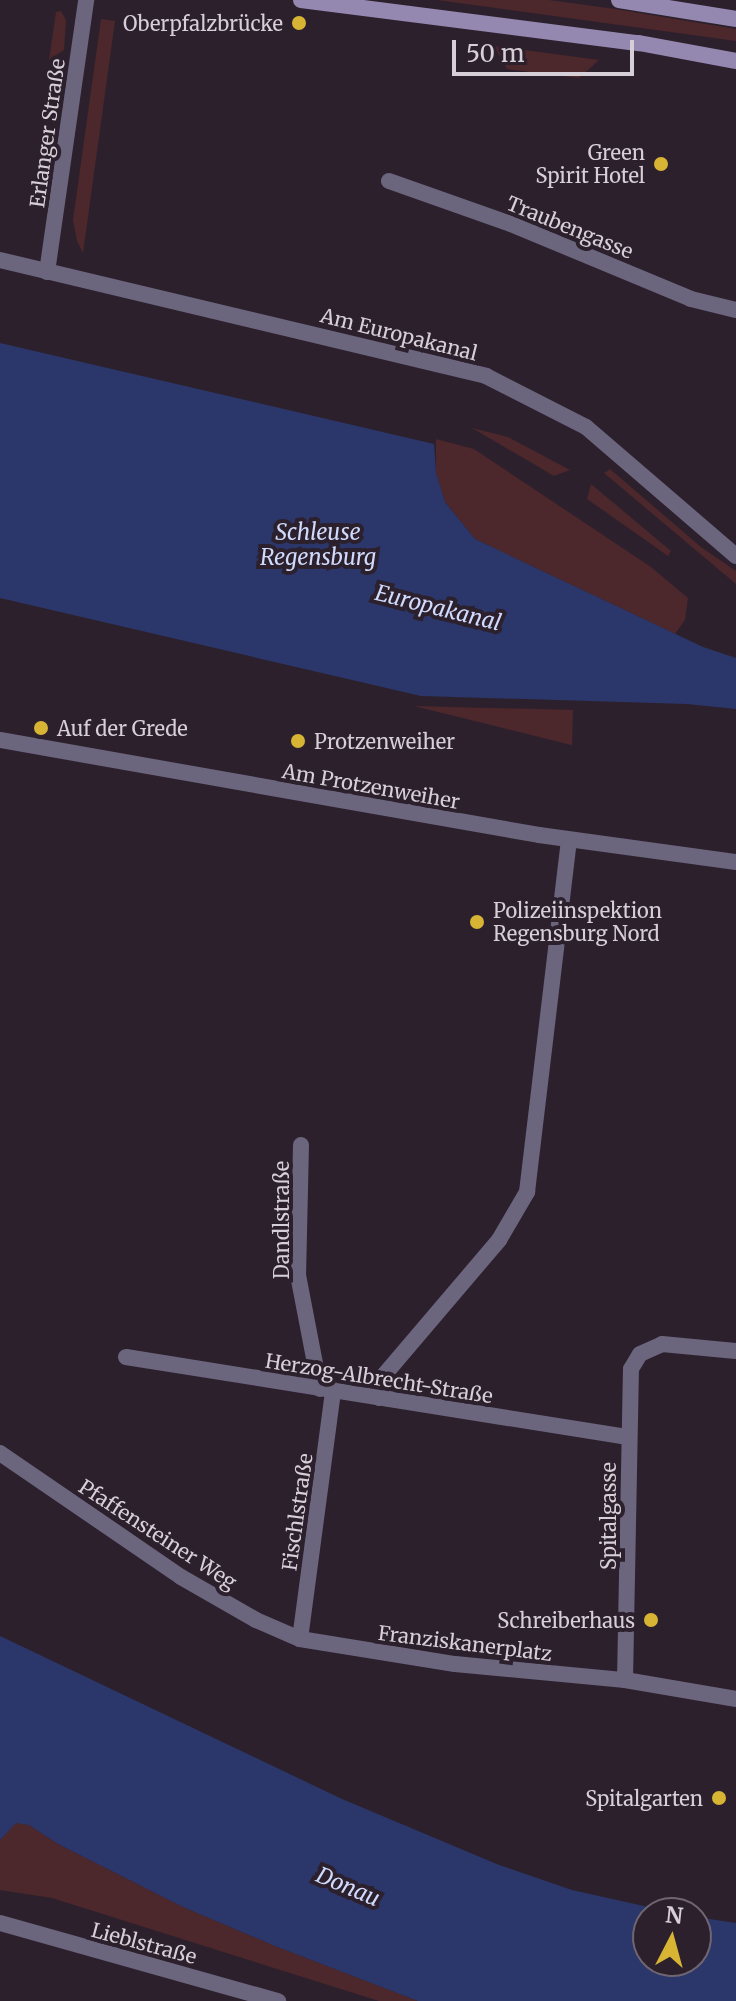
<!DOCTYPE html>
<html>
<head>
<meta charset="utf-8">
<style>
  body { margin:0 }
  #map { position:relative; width:736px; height:2001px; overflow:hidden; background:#2c202d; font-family:Merriweather,serif }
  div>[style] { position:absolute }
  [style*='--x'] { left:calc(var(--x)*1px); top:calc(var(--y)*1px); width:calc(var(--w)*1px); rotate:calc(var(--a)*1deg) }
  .green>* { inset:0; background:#4c272b }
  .water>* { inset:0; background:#2b376a }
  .minor>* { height:16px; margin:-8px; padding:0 8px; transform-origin:8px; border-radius:8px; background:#6c657e }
  .secondary>* { height:16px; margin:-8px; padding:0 8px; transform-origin:8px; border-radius:8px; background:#9488b1 }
  .dots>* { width:22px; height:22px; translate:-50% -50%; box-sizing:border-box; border:4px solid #2c202d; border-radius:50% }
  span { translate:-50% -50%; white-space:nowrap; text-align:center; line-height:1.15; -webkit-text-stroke:8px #2c202d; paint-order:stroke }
  .poi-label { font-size:20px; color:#d7cfd8 }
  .right { translate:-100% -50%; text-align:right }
  .left { translate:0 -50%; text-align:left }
  .street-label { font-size:20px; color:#d7cfd8 }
  .water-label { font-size:22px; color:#d0dafc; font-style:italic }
  .north { position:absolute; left:632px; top:1897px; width:80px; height:80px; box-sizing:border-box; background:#2c202d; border:2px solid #706671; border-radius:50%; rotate:6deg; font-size:22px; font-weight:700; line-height:32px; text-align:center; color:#d7cfd8 }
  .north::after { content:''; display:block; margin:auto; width:28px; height:36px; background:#d8b434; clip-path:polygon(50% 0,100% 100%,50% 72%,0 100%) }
  .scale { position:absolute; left:452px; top:40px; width:182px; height:36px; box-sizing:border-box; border:4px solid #d7cfd8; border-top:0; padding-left:10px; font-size:24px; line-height:28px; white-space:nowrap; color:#d7cfd8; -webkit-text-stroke:6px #2c202d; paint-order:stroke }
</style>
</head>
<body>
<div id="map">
  <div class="green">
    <div style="clip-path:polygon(437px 0,549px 0,615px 9px,736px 29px,736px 41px)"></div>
    <div style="clip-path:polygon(61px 11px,66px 20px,64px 50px,49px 60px,56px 12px)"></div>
    <div style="clip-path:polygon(101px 19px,115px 21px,83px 253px,77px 241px,73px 220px)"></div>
    <div style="clip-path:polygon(494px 46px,599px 60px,579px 78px,507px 69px)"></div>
    <div style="clip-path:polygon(472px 428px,508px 437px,570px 470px,554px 476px)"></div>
    <div style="clip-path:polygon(436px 439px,474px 449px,651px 567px,688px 598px,685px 620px,675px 634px,475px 539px,445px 502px,436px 473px)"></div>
    <div style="clip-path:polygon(610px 469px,701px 547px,736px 571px,736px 584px,604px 473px)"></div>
    <div style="clip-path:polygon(591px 484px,671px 551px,668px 556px,587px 499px)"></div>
    <div style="clip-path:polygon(414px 706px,573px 710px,572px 745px,571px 745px)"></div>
    <div style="clip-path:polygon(16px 1822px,29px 1825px,58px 1844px,183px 1907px,275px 1946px,418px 2001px,379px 2001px,52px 1898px,0 1890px,0 1840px)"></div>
  </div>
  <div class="water">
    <div style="clip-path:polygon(0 343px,434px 444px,436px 473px,445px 502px,475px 539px,703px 647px,736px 658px,736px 709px,687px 704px,421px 696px,0 598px)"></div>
    <div style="clip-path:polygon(0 1636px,342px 1799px,499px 1865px,572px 1890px,675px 1913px,648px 1913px,648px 1961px,696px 1961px,696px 1917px,736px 1923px,736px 2001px,418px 2001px,275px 1946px,183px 1907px,58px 1844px,29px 1825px,16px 1823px,0 1840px)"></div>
  </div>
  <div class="minor">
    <div style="--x:389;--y:181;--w:129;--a:19.4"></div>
    <div style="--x:511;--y:224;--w:195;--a:22.6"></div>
    <div style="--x:691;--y:299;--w:46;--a:13.7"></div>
    <div style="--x:0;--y:260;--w:500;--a:13.4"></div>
    <div style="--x:486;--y:376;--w:112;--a:27"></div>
    <div style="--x:586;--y:427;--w:198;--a:40.7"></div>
    <div style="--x:47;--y:272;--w:275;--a:-81.8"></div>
    <div style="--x:0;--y:740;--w:547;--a:10"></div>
    <div style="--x:539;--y:835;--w:199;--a:7.8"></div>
    <div style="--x:301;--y:1145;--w:130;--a:91.3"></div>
    <div style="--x:298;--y:1275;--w:116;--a:79.1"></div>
    <div style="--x:126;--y:1357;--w:507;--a:9.07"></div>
    <div style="--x:379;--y:1398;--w:25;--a:-76"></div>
    <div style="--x:385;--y:1374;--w:176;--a:-49.6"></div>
    <div style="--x:499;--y:1240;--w:56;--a:-59.7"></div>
    <div style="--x:527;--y:1192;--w:354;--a:-83.2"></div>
    <div style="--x:0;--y:1453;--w:219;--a:34.4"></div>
    <div style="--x:181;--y:1577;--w:86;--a:29.8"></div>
    <div style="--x:256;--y:1620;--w:48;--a:23.4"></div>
    <div style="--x:300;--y:1639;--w:157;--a:9.2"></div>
    <div style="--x:455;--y:1664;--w:171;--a:5.4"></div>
    <div style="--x:625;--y:1680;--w:113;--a:9.7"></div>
    <div style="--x:300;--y:1639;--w:250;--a:-82.4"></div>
    <div style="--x:625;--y:1680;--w:311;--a:-88.9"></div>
    <div style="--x:631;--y:1369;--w:17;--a:-59"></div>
    <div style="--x:640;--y:1354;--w:24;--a:-24"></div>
    <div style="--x:662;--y:1344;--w:74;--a:5.4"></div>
    <div style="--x:0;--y:1923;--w:289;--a:15.7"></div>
  </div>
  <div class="secondary">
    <div style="--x:301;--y:0;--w:341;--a:7.3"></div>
    <div style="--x:639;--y:43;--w:99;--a:10.5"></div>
    <div style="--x:619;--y:0;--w:119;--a:9.2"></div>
  </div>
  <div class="dots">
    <div style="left:299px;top:23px;background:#d8b434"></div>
    <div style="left:661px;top:164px;background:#d8b434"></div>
    <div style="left:41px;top:728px;background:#d8b434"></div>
    <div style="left:298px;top:741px;background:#d8b434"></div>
    <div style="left:477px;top:922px;background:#d8b434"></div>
    <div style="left:651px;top:1620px;background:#d8b434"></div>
    <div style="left:719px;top:1798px;background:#d8b434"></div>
  </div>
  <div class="poi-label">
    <span class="right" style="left:283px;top:23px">Oberpfalzbrücke</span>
    <span class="right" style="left:645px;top:164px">Green<br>Spirit Hotel</span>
    <span class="left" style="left:57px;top:728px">Auf der Grede</span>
    <span class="left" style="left:314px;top:741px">Protzenweiher</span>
    <span class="left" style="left:493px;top:922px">Polizeiinspektion<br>Regensburg Nord</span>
    <span class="right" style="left:635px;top:1620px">Schreiberhaus</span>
    <span class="right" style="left:703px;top:1798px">Spitalgarten</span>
  </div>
  <div class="street-label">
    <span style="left:47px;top:133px;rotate:-82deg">Erlanger Straße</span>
    <span style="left:570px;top:227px;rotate:22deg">Traubengasse</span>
    <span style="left:399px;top:334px;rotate:14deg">Am Europakanal</span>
    <span style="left:371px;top:786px;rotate:10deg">Am Protzenweiher</span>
    <span style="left:281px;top:1220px;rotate:-90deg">Dandlstraße</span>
    <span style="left:379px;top:1378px;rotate:9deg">Herzog-Albrecht-Straße</span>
    <span style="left:297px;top:1512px;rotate:-82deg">Fischlstraße</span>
    <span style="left:608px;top:1516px;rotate:-90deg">Spitalgasse</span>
    <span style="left:158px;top:1534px;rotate:33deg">Pfaffensteiner Weg</span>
    <span style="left:465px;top:1643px;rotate:7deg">Franziskanerplatz</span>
    <span style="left:144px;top:1943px;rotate:15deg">Lieblstraße</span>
  </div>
  <div class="water-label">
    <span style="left:318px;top:545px">Schleuse<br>Regensburg</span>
    <span style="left:438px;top:608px;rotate:14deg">Europakanal</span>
    <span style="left:348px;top:1887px;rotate:23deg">Donau</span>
  </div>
  <div class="north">N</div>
  <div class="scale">50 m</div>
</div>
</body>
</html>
